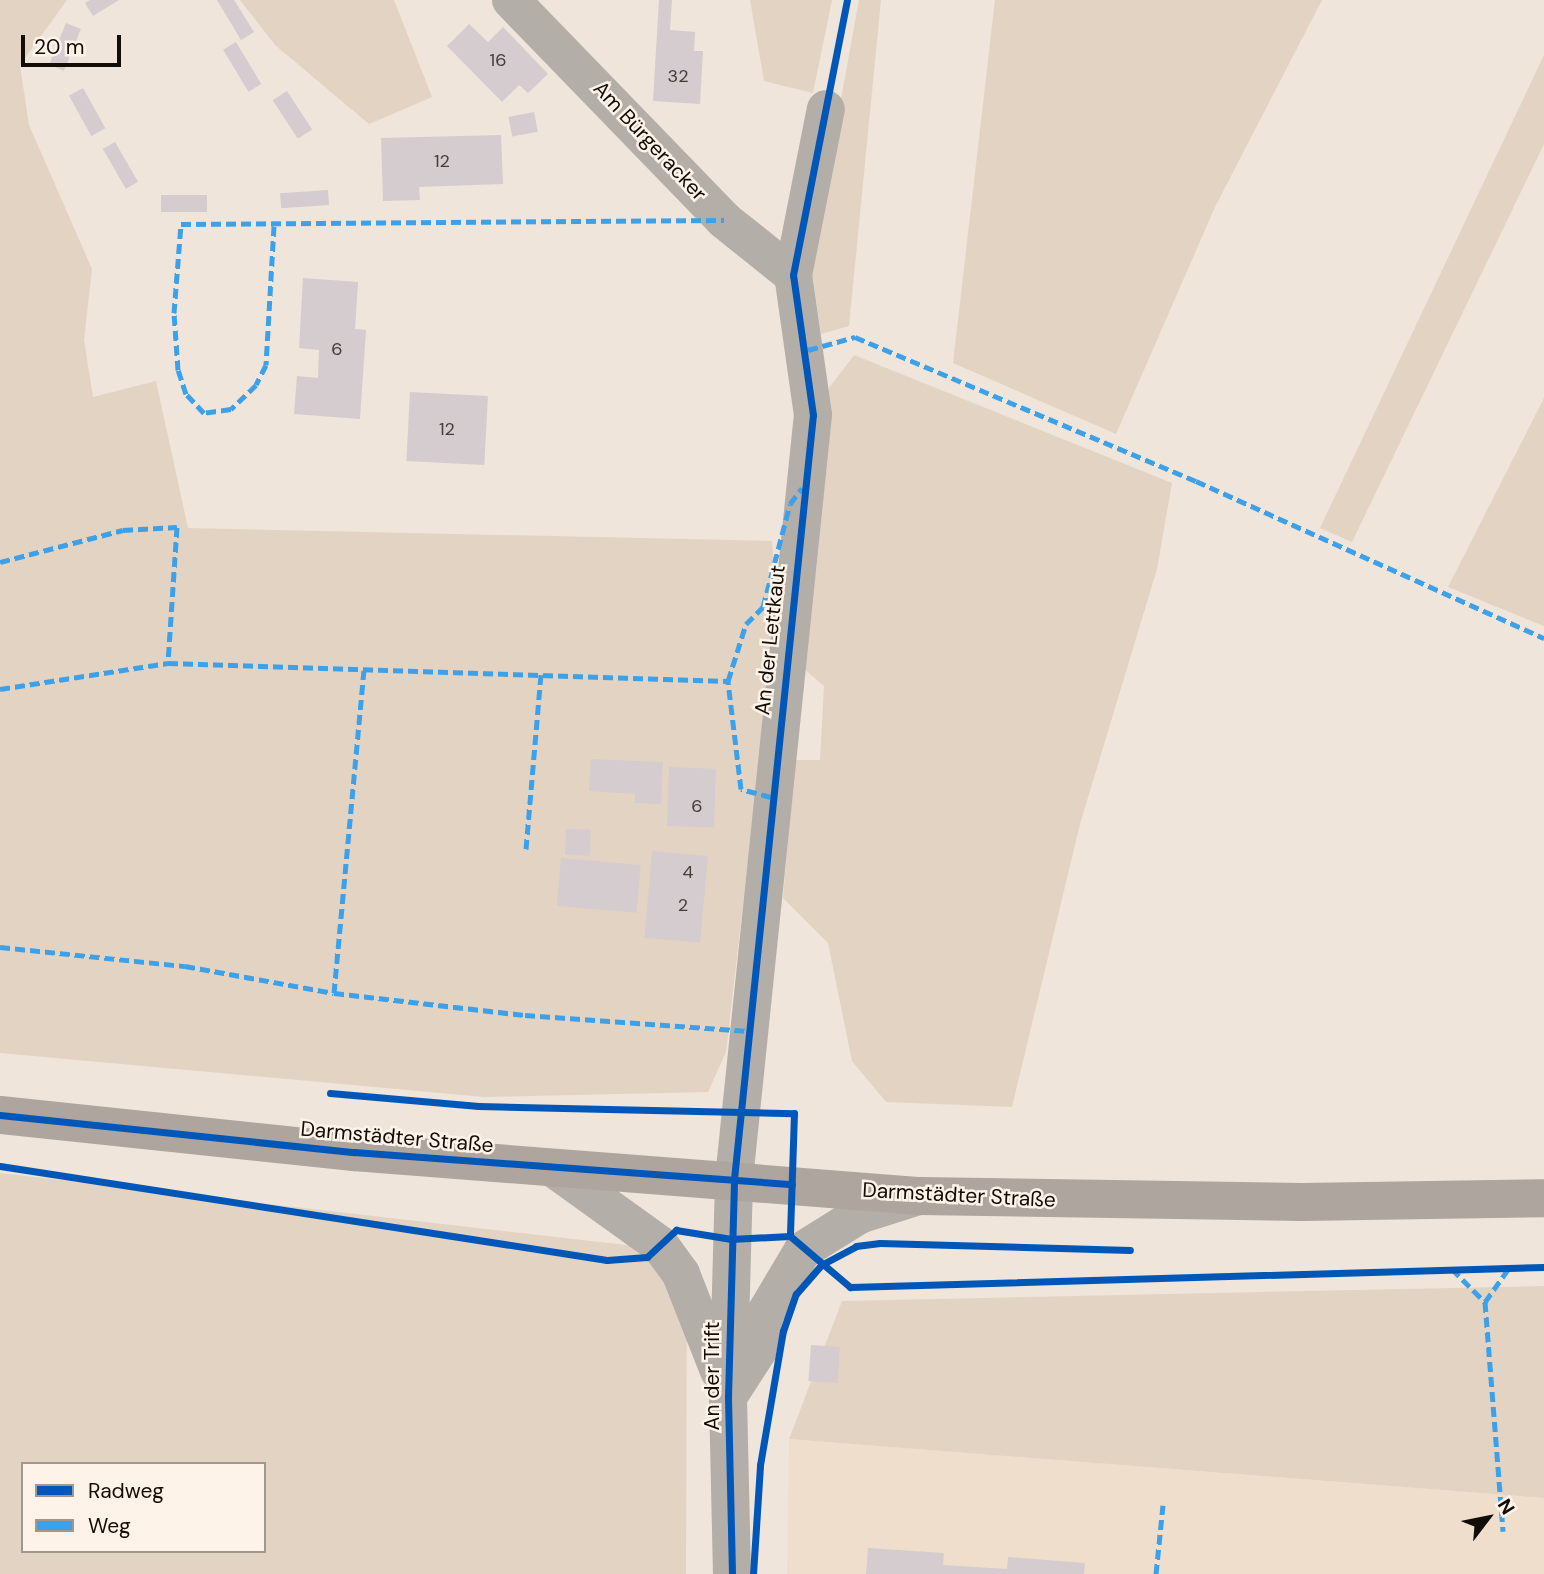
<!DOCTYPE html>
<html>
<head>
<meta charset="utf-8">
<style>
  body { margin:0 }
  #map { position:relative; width:1544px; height:1574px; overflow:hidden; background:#efe5db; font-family:"DM Sans",sans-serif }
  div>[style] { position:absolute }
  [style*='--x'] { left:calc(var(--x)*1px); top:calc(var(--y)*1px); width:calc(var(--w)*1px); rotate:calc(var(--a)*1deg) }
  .built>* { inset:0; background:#efdecc }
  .green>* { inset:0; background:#e3d3c3 }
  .building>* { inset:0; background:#d4ccce; transform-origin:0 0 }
  .minor>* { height:38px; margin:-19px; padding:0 19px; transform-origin:19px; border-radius:19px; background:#b3aea8 }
  .major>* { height:38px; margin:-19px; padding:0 19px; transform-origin:19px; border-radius:19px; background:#ada59e }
  .quiet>* { height:5px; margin-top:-2.5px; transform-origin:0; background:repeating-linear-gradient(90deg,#3da1e9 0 10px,transparent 0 15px) }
  .cycleway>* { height:7px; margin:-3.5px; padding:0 3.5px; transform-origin:3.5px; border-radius:3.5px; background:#0057b8 }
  span { translate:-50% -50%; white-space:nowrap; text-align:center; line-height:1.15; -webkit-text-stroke:5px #fef3e8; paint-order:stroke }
  .number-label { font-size:18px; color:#433d39 }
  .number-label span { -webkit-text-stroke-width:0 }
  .street-label { font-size:21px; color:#130d07 }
  .legend { position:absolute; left:21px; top:1462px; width:245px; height:91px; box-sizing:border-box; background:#fef3e8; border:2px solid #a0978e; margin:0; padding:9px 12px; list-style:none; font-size:21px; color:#130d07 }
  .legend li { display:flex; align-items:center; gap:14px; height:35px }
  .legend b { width:35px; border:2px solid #a0978e }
  .north { position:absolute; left:1453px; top:1483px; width:70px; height:70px; -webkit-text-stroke:5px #fef3e8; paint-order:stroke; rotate:58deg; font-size:19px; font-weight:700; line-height:28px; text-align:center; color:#130d07 }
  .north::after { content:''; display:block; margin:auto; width:24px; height:32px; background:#130d07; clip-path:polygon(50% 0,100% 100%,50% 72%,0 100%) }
  .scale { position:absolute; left:21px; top:35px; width:100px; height:32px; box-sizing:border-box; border:4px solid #130d07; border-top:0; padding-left:9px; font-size:21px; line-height:24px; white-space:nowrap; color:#130d07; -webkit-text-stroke:5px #fef3e8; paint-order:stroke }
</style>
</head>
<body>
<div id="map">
  <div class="built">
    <div style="clip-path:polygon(789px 1439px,1544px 1498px,1544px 1574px,787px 1574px)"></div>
  </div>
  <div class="green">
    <div style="clip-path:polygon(0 0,67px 0,20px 65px,29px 125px,92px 269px,84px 340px,93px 397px,156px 381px,188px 528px,772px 541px,777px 610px,726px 1052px,708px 1092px,484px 1097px,0 1053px)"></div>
    <div style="clip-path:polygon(240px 0,394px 0,432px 97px,369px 124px,275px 45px)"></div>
    <div style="clip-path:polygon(750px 0,832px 0,813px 93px,764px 81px)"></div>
    <div style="clip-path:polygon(859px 0,881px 0,849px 326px,821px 334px,811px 264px)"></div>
    <div style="clip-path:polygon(995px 0,1322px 0,1215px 207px,1116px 434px,953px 363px)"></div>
    <div style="clip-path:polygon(1544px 55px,1544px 144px,1352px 542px,1320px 528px)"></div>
    <div style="clip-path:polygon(854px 355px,1172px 483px,1157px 569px,1080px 824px,1012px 1107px,886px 1102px,852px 1061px,828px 943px,783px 898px,795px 760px,820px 760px,824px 686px,804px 669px,829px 388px)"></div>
    <div style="clip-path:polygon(1544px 398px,1544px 626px,1448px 587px)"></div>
    <div style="clip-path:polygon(evenodd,0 1173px,687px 1252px,686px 1574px,0 1574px,0 1173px,23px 1464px,264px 1464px,264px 1551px,23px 1551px,23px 1464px)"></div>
    <div style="clip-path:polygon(1544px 1286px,1544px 1498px,789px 1439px,842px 1301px)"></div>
  </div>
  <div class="building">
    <div style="clip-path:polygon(90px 0,119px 0,93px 16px,85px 3px)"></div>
    <div style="clip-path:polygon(217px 0,234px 0,254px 32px,241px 40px)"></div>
    <div style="clip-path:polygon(659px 0,672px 0,670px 30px,695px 32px,694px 51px,703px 51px,700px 104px,653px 101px)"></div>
    <div style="left:66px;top:23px;width:16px;height:45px;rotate:22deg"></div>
    <div style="clip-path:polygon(469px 24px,488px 42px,503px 27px,548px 74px,528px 93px,519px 85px,502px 102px,447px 46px)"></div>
    <div style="left:236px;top:42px;width:49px;height:15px;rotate:59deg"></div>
    <div style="left:83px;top:88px;width:46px;height:16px;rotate:61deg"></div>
    <div style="left:287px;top:91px;width:46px;height:17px;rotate:57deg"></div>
    <div style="left:534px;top:112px;width:20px;height:26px;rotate:79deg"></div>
    <div style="clip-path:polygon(501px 135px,503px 184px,419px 187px,420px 200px,383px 201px,381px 138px)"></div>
    <div style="left:115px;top:142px;width:46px;height:14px;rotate:60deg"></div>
    <div style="left:328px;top:190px;width:15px;height:48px;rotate:86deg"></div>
    <div style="left:161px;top:195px;width:46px;height:17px"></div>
    <div style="clip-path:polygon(303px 278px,358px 282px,355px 329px,366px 330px,360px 419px,294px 414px,297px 376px,318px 378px,319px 350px,299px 348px)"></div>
    <div style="left:410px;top:392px;width:78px;height:69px;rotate:3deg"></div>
    <div style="clip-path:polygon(591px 759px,663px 762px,661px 804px,635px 803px,635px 794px,589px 791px)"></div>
    <div style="left:669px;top:767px;width:47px;height:59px;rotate:2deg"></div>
    <div style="left:566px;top:829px;width:25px;height:26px;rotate:2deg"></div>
    <div style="left:652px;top:851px;width:56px;height:87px;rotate:5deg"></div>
    <div style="left:561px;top:858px;width:80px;height:48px;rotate:5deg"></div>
    <div style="left:811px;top:1345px;width:29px;height:36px;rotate:4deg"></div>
    <div style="clip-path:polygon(868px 1548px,944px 1553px,943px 1565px,1007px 1569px,1008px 1557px,1085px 1563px,1084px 1574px,866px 1574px)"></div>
  </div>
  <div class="minor">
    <div style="--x:511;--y:0;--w:306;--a:45.9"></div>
    <div style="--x:724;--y:220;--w:88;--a:38.6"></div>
    <div style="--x:553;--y:1168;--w:132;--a:35.7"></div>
    <div style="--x:660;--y:1245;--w:36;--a:54"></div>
    <div style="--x:681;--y:1274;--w:104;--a:68.6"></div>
    <div style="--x:728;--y:1397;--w:54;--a:-57.2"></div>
    <div style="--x:757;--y:1352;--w:39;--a:-78"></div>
    <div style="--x:765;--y:1314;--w:74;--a:-59.3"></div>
    <div style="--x:803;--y:1250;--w:66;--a:-32"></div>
    <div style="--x:859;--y:1215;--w:63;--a:-17.6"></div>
    <div style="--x:732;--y:1574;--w:177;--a:-91.3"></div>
    <div style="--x:728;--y:1397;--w:218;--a:-88.4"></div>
    <div style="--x:734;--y:1179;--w:768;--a:-84.1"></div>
    <div style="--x:813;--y:415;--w:141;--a:-98.1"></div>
    <div style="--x:793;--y:275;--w:169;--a:-78.8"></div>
  </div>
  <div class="major">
    <div style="--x:0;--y:1115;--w:356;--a:6"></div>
    <div style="--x:354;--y:1152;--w:568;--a:4.45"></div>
    <div style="--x:920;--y:1196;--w:382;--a:0.9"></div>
    <div style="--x:1302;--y:1202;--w:242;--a:-0.9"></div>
  </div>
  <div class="quiet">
    <div style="--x:274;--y:226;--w:139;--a:93.3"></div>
    <div style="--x:266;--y:365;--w:22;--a:117"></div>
    <div style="--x:256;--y:385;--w:35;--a:136"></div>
    <div style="--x:231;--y:409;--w:27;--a:172"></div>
    <div style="--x:204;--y:413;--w:26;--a:-133"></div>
    <div style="--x:186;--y:394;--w:25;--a:-108"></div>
    <div style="--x:178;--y:370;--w:57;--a:-94"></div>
    <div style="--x:174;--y:313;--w:89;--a:-85.5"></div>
    <div style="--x:181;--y:224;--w:543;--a:-0.42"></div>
    <div style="--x:808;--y:350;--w:49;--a:-15.5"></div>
    <div style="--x:855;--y:337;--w:370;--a:22.9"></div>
    <div style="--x:1196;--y:481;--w:382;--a:24.3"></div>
    <div style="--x:0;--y:562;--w:127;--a:-14.6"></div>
    <div style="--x:123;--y:530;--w:54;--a:-3.2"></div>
    <div style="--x:177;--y:527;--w:136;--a:93.8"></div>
    <div style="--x:0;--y:689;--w:170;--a:-8.8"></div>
    <div style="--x:168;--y:663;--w:560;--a:1.84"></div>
    <div style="--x:771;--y:797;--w:31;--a:-165"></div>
    <div style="--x:741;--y:789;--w:109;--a:-96.9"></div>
    <div style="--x:728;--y:681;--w:60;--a:-72.5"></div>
    <div style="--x:746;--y:624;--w:24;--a:-45"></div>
    <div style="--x:763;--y:607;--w:106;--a:-75.3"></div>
    <div style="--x:790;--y:504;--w:20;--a:-53"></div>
    <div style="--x:526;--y:849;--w:175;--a:-85.1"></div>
    <div style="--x:0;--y:947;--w:186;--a:5.9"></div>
    <div style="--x:185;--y:966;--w:151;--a:10.3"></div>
    <div style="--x:334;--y:993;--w:192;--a:6.6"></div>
    <div style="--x:525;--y:1015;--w:224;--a:4.1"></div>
    <div style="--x:334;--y:993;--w:324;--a:-84.7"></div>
    <div style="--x:1452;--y:1269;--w:47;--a:45"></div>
    <div style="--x:1485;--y:1302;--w:230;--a:85.5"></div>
    <div style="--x:1485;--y:1302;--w:42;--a:-54.8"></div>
    <div style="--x:1156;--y:1574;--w:69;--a:-84.2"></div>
  </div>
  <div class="cycleway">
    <div style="--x:330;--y:1093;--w:149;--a:5"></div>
    <div style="--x:478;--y:1106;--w:316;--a:1.3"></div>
    <div style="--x:794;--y:1113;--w:123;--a:91.9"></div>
    <div style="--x:0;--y:1115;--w:356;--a:6"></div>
    <div style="--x:354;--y:1152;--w:439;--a:4.2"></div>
    <div style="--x:0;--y:1166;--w:614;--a:8.8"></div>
    <div style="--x:607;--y:1260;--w:40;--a:-4.3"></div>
    <div style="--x:647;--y:1257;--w:40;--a:-43"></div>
    <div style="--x:676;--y:1230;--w:56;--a:9.3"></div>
    <div style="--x:731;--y:1239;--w:59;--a:-2.9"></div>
    <div style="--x:790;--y:1236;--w:79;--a:40.4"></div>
    <div style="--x:850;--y:1287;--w:694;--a:-1.65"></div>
    <div style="--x:732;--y:1574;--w:177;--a:-91.3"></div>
    <div style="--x:728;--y:1397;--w:218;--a:-88.4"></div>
    <div style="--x:734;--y:1179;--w:768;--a:-84.1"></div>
    <div style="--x:813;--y:415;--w:141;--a:-98.1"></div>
    <div style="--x:793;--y:275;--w:280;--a:-78.9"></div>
    <div style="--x:753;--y:1574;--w:109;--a:-86.3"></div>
    <div style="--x:760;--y:1465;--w:136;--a:-80.3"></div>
    <div style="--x:783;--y:1331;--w:39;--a:-71"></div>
    <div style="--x:796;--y:1294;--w:38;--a:-49"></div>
    <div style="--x:821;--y:1265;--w:40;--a:-28"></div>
    <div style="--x:856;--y:1246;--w:24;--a:-7"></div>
    <div style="--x:880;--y:1243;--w:250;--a:1.6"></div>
  </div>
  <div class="number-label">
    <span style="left:498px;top:60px">16</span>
    <span style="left:678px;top:76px">32</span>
    <span style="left:442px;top:161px">12</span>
    <span style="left:337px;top:349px">6</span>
    <span style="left:447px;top:429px">12</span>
    <span style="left:697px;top:806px">6</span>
    <span style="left:688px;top:872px">4</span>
    <span style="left:683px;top:905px">2</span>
  </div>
  <div class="street-label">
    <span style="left:650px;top:141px;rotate:47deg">Am Bürgeracker</span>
    <span style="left:770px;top:640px;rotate:-84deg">An der Lettkaut</span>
    <span style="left:397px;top:1137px;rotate:5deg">Darmstädter Straße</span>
    <span style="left:959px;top:1195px;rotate:3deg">Darmstädter Straße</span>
    <span style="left:712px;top:1376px;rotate:-90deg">An der Trift</span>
  </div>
  <ul class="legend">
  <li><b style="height:9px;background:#0057b8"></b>Radweg</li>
  <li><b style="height:9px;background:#3da1e9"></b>Weg</li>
  </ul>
  <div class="north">N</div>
  <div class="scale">20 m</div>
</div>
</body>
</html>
